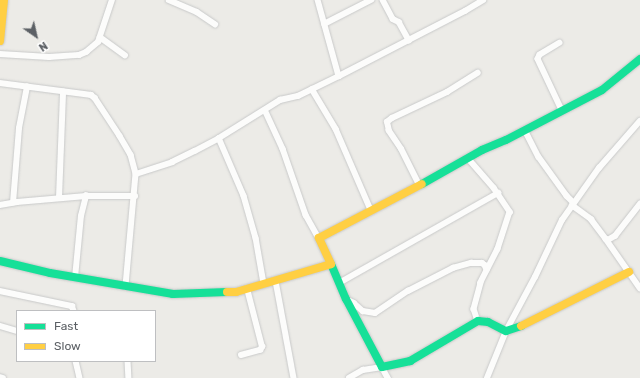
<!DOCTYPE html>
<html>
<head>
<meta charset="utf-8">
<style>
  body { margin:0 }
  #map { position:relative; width:640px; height:378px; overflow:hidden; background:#ecebe7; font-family:Rubik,sans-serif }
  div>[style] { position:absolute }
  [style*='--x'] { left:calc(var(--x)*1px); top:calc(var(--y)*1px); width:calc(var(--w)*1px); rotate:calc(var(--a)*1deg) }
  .roads { filter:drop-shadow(0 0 1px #c8c9c9) drop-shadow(0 0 1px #c8c9c9) }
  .street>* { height:5.5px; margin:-2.75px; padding:0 2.75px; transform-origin:2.75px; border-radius:2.75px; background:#fcfcfb }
  .fast>* { height:8px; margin:-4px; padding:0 4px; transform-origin:4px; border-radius:4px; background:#16e098 }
  .slow>* { height:8px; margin:-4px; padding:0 4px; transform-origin:4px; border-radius:4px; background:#ffcf43 }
  span { translate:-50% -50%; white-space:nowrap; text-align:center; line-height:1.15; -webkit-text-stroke:4px #fff; paint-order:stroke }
  .legend { position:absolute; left:16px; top:310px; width:140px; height:52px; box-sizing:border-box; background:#fff; border:1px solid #bebfc1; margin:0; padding:5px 7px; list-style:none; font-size:12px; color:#5c6065 }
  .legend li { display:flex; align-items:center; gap:8px; height:20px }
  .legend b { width:20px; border:1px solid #bebfc1 }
  .north { position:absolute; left:16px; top:16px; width:40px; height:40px; -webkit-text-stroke:3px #fff; paint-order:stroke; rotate:146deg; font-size:11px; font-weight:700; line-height:16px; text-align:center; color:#5c6065 }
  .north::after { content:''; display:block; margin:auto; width:14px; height:18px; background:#5c6065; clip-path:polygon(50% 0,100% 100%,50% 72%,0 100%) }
</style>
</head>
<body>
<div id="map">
  <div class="roads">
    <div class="street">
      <div style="--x:169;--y:0;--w:30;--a:23"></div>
      <div style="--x:197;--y:12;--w:22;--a:34"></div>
      <div style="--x:318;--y:0;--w:79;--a:74.6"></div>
      <div style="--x:383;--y:0;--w:21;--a:62"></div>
      <div style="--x:393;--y:19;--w:7;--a:27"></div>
      <div style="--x:399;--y:22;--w:21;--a:61"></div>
      <div style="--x:324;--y:24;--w:53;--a:-27.1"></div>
      <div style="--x:100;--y:37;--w:31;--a:36"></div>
      <div style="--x:560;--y:43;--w:23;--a:149"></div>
      <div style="--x:540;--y:55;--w:4;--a:117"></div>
      <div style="--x:538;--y:59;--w:56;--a:64.8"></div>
      <div style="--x:0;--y:54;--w:49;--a:3.5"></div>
      <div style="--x:49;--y:57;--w:30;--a:-4"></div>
      <div style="--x:79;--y:55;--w:8;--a:-23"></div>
      <div style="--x:86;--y:52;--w:16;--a:-40"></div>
      <div style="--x:98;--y:42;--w:44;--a:-71.6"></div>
      <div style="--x:0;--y:83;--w:92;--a:7.5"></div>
      <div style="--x:91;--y:95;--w:5;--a:37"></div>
      <div style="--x:95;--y:98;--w:45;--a:56.7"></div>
      <div style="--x:120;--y:136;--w:22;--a:60"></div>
      <div style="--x:131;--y:155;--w:20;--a:75"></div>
      <div style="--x:136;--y:174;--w:113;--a:95.1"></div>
      <div style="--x:312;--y:89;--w:47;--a:59"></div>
      <div style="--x:336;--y:129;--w:88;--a:66.6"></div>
      <div style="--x:265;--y:110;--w:43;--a:65.2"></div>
      <div style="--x:283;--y:149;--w:70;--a:70.8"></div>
      <div style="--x:306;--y:215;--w:26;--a:61"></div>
      <div style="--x:525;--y:130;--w:30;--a:63"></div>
      <div style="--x:539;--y:157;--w:48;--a:54.3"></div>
      <div style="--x:567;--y:196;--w:8;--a:45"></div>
      <div style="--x:219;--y:138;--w:63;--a:66.7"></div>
      <div style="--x:244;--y:196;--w:44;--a:74.1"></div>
      <div style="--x:256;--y:238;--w:47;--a:80.1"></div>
      <div style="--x:468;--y:158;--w:40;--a:49"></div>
      <div style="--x:494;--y:188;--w:29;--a:56"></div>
      <div style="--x:510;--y:212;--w:39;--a:108"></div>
      <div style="--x:498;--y:249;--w:38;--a:117"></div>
      <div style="--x:481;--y:283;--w:27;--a:105"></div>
      <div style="--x:474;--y:309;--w:13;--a:72"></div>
      <div style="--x:136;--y:174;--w:38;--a:-18"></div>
      <div style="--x:172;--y:162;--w:25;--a:-26"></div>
      <div style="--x:195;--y:151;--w:27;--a:-28"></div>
      <div style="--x:219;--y:138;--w:72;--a:-31.9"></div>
      <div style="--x:280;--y:100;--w:18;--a:-13"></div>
      <div style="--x:298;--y:96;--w:46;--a:-26"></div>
      <div style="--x:339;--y:76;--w:142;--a:-27.3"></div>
      <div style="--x:465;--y:11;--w:21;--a:-31"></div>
      <div style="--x:419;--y:185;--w:40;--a:-116.6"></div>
      <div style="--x:401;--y:149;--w:22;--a:-124"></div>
      <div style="--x:389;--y:131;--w:9;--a:-103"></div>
      <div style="--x:387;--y:122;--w:6;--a:-39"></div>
      <div style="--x:392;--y:118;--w:61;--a:-25.3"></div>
      <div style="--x:447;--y:92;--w:36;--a:-32"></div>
      <div style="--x:59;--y:198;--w:106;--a:-87.8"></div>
      <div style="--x:13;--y:203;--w:75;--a:-85.4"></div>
      <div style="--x:19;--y:128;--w:42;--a:-79"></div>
      <div style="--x:0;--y:205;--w:17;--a:-10"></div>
      <div style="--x:17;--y:202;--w:69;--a:-5"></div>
      <div style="--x:86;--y:196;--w:49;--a:0"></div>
      <div style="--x:572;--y:205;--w:24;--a:36"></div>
      <div style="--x:591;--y:219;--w:25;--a:53"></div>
      <div style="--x:606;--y:239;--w:2;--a:27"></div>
      <div style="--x:608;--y:240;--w:8;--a:-30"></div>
      <div style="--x:615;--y:236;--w:41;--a:-52"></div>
      <div style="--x:606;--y:239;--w:60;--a:55.2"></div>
      <div style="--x:75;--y:278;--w:62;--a:-84.5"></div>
      <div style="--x:81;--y:216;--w:21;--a:-76"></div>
      <div style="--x:276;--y:281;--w:99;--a:79.5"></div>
      <div style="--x:339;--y:283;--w:183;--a:-29.5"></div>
      <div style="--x:0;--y:291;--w:74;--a:11.8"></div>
      <div style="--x:72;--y:306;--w:5;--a:68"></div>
      <div style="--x:346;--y:299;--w:9;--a:27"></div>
      <div style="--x:354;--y:303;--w:12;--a:42"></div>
      <div style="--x:363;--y:311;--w:12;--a:9"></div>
      <div style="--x:375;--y:313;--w:40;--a:-34"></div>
      <div style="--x:408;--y:291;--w:51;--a:-27.1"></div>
      <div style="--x:453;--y:268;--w:19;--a:-16"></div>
      <div style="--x:471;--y:263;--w:11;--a:0"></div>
      <div style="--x:482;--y:263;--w:4;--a:34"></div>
      <div style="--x:485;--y:265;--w:5;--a:68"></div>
      <div style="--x:0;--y:326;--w:18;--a:16"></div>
      <div style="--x:241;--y:355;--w:20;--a:-15"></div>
      <div style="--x:260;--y:350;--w:4;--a:-56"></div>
      <div style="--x:262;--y:347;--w:60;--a:-104.5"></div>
      <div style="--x:76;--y:361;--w:17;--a:77"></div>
      <div style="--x:128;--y:361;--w:17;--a:87"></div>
      <div style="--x:0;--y:377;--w:3;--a:18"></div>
      <div style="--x:349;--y:378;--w:16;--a:-30"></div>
      <div style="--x:363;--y:370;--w:19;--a:-9"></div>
      <div style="--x:382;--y:367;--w:13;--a:61"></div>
      <div style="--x:487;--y:378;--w:51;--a:-68"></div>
      <div style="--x:506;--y:331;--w:61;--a:-61.8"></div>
      <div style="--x:535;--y:277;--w:63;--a:-64.7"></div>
      <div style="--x:562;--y:220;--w:64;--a:-54.6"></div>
      <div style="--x:599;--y:168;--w:62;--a:-48.9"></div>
    </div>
    <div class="fast">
      <div style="--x:422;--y:184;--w:69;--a:-29.5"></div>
      <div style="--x:482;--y:150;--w:26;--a:-23"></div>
      <div style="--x:506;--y:140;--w:108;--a:-27.5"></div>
      <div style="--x:602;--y:90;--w:49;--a:-39.2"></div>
      <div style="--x:0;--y:261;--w:51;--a:13.5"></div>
      <div style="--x:50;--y:273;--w:125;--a:9.7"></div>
      <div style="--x:173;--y:294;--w:54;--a:-2.1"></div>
      <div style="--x:331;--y:264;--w:38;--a:67"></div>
      <div style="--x:346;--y:299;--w:77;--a:62.1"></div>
      <div style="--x:382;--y:367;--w:29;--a:-12"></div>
      <div style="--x:410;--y:361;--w:79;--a:-30.5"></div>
      <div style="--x:478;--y:321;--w:10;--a:6"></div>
      <div style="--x:488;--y:322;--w:20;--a:27"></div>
      <div style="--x:506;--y:331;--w:16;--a:-18"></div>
    </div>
    <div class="slow">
      <div style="--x:0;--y:41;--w:41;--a:-84.4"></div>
      <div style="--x:227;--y:292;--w:9;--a:0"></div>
      <div style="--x:236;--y:292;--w:99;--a:-16.4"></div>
      <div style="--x:331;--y:264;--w:29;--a:-115"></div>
      <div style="--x:319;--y:238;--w:116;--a:-27.7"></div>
      <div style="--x:521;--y:326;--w:121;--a:-26.6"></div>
    </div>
  </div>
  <ul class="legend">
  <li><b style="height:5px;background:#16e098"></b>Fast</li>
  <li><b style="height:5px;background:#ffcf43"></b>Slow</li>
  </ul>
  <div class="north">N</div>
</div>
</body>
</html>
